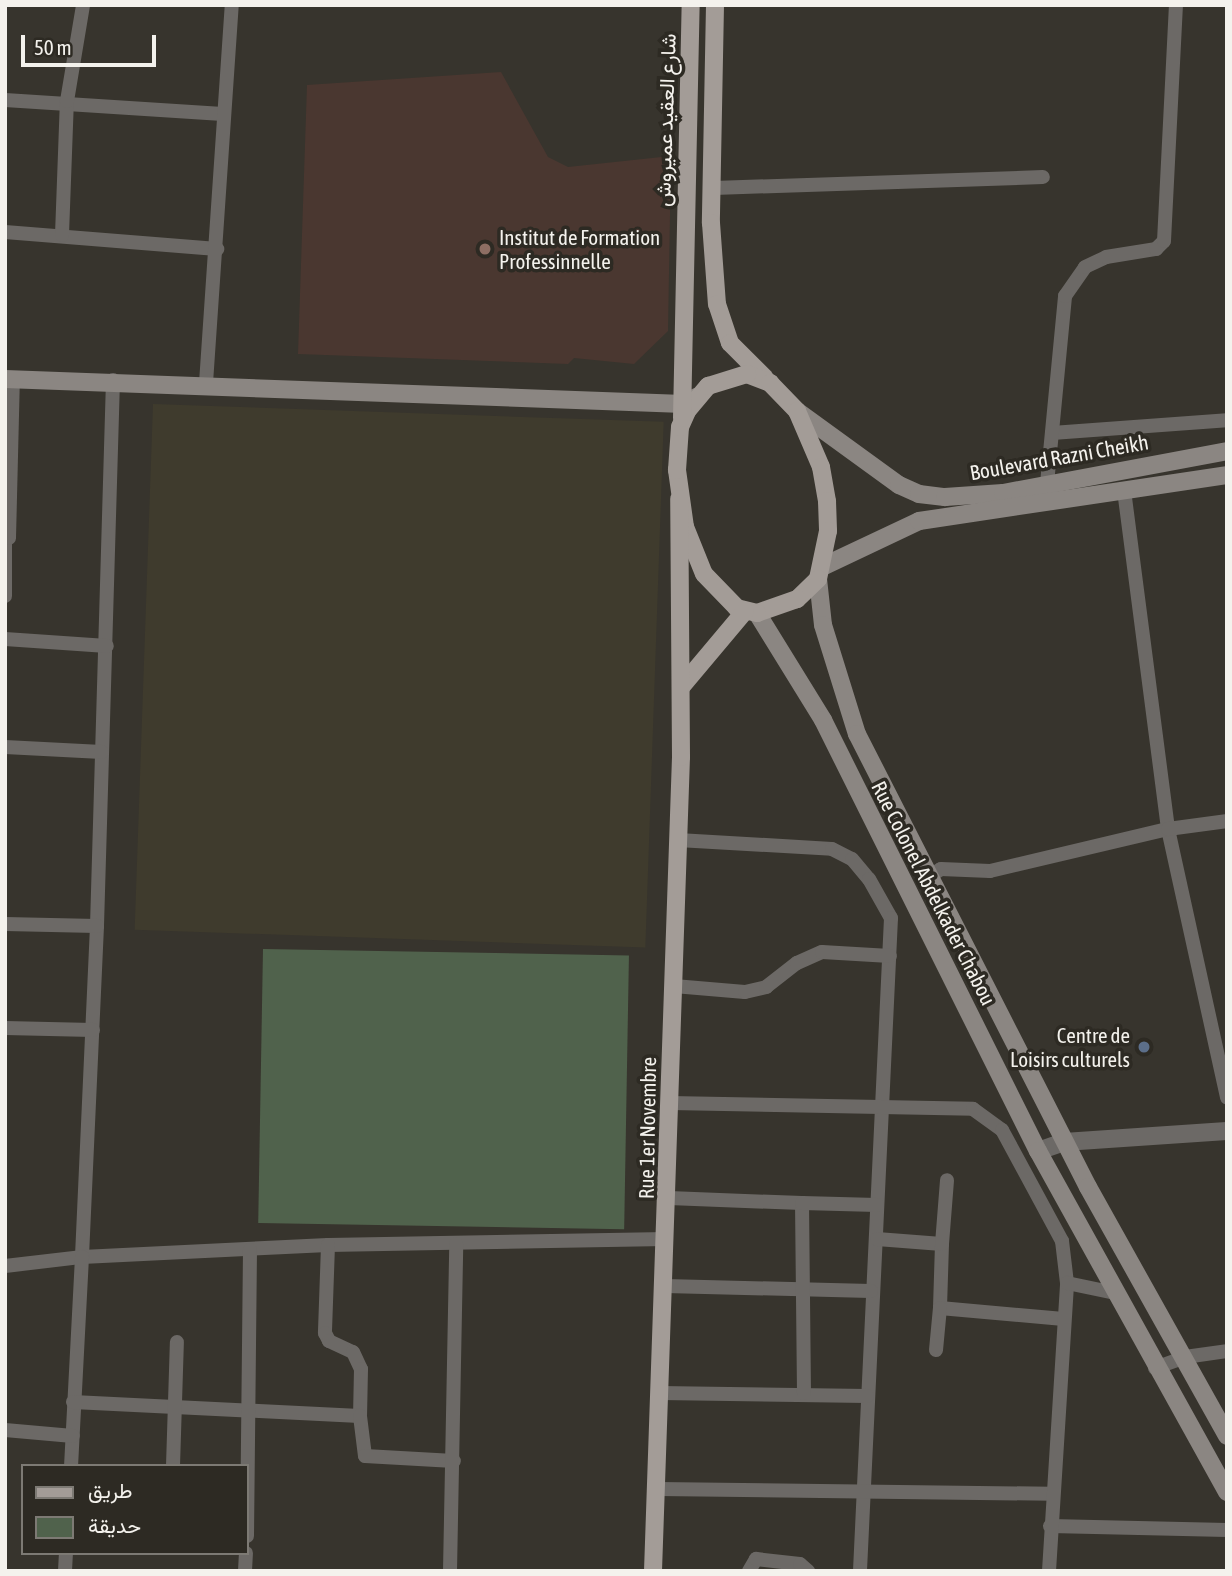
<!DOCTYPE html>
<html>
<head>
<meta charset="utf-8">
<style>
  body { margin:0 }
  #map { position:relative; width:1232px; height:1576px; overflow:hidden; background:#37342d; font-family:"Asap Condensed",Vazirmatn,sans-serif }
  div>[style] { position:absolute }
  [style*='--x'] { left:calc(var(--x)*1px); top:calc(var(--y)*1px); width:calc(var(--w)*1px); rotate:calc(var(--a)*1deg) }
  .built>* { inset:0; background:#3f3b2d; transform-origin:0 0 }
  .education>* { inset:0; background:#4a3730 }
  .green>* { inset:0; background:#50624c; transform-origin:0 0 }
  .minor>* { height:14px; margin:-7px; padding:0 7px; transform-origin:7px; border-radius:7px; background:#6c6966 }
  .tertiary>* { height:18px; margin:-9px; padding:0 9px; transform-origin:9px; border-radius:9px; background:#6c6966 }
  .secondary>* { height:18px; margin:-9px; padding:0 9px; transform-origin:9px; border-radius:9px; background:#8b8682 }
  .primary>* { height:18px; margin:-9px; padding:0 9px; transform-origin:9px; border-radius:9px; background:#a39c97 }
  .dots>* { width:19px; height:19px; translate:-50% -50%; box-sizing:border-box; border:4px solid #2d2a23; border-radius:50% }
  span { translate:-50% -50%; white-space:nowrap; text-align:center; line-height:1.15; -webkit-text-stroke:7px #2d2a23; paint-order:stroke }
  .street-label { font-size:21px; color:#f4f2ed }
  .poi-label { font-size:21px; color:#f4f2ed }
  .left { translate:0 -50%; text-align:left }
  .right { translate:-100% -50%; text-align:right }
  .frame { position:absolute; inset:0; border:7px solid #f4f2ed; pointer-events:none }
  .legend { position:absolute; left:21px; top:1464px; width:228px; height:91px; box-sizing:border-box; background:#2d2a23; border:2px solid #7d7a74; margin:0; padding:9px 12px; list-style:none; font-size:21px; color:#f4f2ed }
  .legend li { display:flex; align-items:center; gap:14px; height:35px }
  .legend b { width:35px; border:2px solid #7d7a74 }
  .scale { position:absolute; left:21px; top:35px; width:135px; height:32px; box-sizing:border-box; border:4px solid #f4f2ed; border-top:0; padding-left:9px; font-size:21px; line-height:24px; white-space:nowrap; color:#f4f2ed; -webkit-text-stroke:5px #2d2a23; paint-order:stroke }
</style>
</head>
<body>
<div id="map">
  <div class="built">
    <div style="left:153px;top:404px;width:511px;height:526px;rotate:2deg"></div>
  </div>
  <div class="education">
    <div style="clip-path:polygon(501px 72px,548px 157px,568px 167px,671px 156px,668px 331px,634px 364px,574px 358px,568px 364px,298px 354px,307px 85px)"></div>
  </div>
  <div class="green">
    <div style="left:263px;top:949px;width:366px;height:274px;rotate:1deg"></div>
  </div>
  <div class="minor">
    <div style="--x:5;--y:100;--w:218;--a:3.7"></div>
    <div style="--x:714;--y:188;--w:329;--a:-1.9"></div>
    <div style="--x:5;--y:232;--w:213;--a:4.6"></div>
    <div style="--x:62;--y:235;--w:134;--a:-87.9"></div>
    <div style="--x:67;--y:101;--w:97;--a:-80.5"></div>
    <div style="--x:113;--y:380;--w:546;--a:91.68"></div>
    <div style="--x:97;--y:926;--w:331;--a:92.6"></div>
    <div style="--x:82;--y:1257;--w:246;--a:-2.8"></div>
    <div style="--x:328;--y:1245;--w:338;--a:-1"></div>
    <div style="--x:206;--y:383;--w:379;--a:-86.1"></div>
    <div style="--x:1052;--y:433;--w:175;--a:-4.2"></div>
    <div style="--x:1124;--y:490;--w:342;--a:82.6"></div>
    <div style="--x:1168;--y:829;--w:275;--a:77.6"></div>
    <div style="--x:1046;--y:494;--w:199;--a:-84.5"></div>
    <div style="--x:1065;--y:296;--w:35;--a:-55"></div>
    <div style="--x:1085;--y:267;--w:23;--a:-25"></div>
    <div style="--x:1106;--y:257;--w:51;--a:-9.1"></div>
    <div style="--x:1156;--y:249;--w:11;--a:-45"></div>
    <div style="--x:1164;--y:241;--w:236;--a:-87.1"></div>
    <div style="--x:5;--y:538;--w:58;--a:90"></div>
    <div style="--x:9;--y:538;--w:159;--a:-88.6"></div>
    <div style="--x:5;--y:639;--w:102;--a:3.9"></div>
    <div style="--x:5;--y:747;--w:97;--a:3"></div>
    <div style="--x:678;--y:840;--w:154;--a:3.3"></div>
    <div style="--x:832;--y:849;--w:22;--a:27"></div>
    <div style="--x:852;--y:859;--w:26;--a:50"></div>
    <div style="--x:869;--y:879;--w:45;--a:60.6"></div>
    <div style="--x:891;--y:918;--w:654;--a:92.72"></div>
    <div style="--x:929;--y:877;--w:14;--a:-34"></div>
    <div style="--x:941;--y:869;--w:49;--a:2.3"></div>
    <div style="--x:990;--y:871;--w:183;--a:-13.3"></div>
    <div style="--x:1168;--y:829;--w:60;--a:-7.7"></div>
    <div style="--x:5;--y:924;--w:92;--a:1.2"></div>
    <div style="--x:674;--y:986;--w:71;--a:4.8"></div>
    <div style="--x:745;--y:992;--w:22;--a:-13"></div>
    <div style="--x:766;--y:987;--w:39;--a:-38"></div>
    <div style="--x:797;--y:963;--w:27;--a:-24"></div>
    <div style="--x:822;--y:952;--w:68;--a:3.4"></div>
    <div style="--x:5;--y:1028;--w:88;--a:1.3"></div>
    <div style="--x:670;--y:1103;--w:303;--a:1.1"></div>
    <div style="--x:973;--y:1109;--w:36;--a:36"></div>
    <div style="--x:1002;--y:1130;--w:126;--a:61.6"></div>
    <div style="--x:1062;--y:1241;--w:42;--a:83.2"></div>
    <div style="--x:669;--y:1198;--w:133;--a:2.2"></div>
    <div style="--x:877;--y:1239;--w:65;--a:4.4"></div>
    <div style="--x:942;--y:1244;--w:64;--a:91.8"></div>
    <div style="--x:940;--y:1308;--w:124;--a:5.1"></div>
    <div style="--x:942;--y:1244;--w:64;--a:-85.5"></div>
    <div style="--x:328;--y:1245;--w:88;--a:92"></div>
    <div style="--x:325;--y:1333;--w:9;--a:63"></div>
    <div style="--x:329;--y:1341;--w:26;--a:25"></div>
    <div style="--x:353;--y:1352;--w:19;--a:65"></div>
    <div style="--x:361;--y:1369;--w:47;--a:91.2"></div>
    <div style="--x:5;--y:1266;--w:78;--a:-6.7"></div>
    <div style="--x:82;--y:1257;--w:209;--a:93"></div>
    <div style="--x:665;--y:1286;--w:206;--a:1.4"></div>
    <div style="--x:936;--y:1350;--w:42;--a:-84.6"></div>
    <div style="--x:1155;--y:1368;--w:32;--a:-20"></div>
    <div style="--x:1185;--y:1357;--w:42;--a:-8.1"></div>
    <div style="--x:660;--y:1393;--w:207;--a:0.8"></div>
    <div style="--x:804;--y:1393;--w:190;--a:-90.6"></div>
    <div style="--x:802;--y:1203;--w:75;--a:1.5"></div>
    <div style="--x:73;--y:1402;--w:287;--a:2.8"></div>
    <div style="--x:360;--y:1416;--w:40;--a:82.9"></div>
    <div style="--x:365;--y:1456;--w:89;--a:3.2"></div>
    <div style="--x:5;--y:1430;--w:68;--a:5"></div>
    <div style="--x:173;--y:1466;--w:124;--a:-88.2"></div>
    <div style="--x:658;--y:1489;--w:393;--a:0.7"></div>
    <div style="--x:1050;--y:1526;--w:177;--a:1.3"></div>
    <div style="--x:247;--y:1536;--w:286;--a:-89.4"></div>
    <div style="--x:65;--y:1571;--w:18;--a:-87"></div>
    <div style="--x:245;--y:1571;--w:18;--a:-87"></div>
    <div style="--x:450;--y:1571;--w:327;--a:-88.9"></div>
    <div style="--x:749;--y:1571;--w:14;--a:-60"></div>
    <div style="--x:756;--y:1559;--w:44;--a:6.5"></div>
    <div style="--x:800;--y:1564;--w:11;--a:41"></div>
    <div style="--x:1049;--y:1571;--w:289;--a:-86.4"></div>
    <div style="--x:1067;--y:1283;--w:49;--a:11.8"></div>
  </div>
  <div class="tertiary">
    <div style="--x:1038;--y:1151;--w:28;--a:-19"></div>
    <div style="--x:1064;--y:1142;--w:163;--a:-3.9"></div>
  </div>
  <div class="secondary">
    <div style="--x:5;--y:379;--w:679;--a:2.11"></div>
    <div style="--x:684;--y:404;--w:14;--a:-30"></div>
    <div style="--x:797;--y:411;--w:126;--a:36"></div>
    <div style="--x:899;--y:485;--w:22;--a:24"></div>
    <div style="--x:919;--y:494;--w:26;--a:7"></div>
    <div style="--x:945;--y:497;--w:58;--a:-3.9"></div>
    <div style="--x:1003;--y:493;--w:228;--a:-10.6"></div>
    <div style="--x:824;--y:566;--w:105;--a:-25.3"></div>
    <div style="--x:919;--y:521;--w:311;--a:-8.5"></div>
    <div style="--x:818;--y:579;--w:46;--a:83.8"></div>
    <div style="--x:823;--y:625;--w:114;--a:72.7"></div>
    <div style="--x:857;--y:734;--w:508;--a:62.98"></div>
    <div style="--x:1088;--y:1187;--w:285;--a:60.8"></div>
    <div style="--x:757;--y:613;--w:126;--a:58.3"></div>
    <div style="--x:823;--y:720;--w:482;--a:63.5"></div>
    <div style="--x:1038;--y:1151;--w:390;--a:61"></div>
  </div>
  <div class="primary">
    <div style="--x:715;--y:5;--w:218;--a:91.1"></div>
    <div style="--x:711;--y:223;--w:81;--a:85.8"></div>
    <div style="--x:717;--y:304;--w:41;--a:71.6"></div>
    <div style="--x:730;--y:343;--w:49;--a:45"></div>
    <div style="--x:747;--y:374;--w:25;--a:21"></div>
    <div style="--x:770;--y:383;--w:39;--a:46"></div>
    <div style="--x:797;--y:411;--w:61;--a:66.8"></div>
    <div style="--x:821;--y:467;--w:35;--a:80"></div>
    <div style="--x:827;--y:501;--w:30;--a:88"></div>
    <div style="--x:828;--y:531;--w:49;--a:101.8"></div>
    <div style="--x:818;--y:579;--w:29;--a:136"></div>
    <div style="--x:797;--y:599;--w:42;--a:160.7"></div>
    <div style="--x:757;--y:613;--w:21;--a:-166"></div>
    <div style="--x:737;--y:608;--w:47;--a:-134.1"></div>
    <div style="--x:704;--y:574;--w:51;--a:-112"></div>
    <div style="--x:685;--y:527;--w:58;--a:-98"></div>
    <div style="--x:677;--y:470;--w:43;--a:-86"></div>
    <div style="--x:680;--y:427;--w:17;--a:-66"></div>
    <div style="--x:687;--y:411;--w:33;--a:-50"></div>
    <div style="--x:708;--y:386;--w:41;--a:-17.1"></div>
    <div style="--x:682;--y:418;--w:413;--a:-88.8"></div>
    <div style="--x:682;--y:686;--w:98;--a:-50"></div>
    <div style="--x:653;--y:1571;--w:814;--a:-88.03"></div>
    <div style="--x:681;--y:757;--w:258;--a:-90.4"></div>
  </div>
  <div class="dots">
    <div style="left:485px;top:249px;background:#8d6e63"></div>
    <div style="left:1144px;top:1047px;background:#5c6f8a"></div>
  </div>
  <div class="street-label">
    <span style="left:665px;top:120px;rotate:-88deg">شارع العقيد عميروش</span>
    <span style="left:1059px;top:457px;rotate:-10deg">Boulevard Razni Cheikh</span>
    <span style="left:934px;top:893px;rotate:63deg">Rue Colonel Abdelkader Chabou</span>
    <span style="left:647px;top:1128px;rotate:-89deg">Rue 1er Novembre</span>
  </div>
  <div class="poi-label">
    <span class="left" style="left:499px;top:249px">Institut de Formation<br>Professinnelle</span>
    <span class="right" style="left:1130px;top:1047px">Centre de<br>Loisirs culturels</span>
  </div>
  <div class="frame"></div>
  <ul class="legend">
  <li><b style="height:9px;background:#a39c97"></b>طريق</li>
  <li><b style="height:19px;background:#50624c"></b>حديقة</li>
  </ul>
  <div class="scale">50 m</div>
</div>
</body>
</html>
